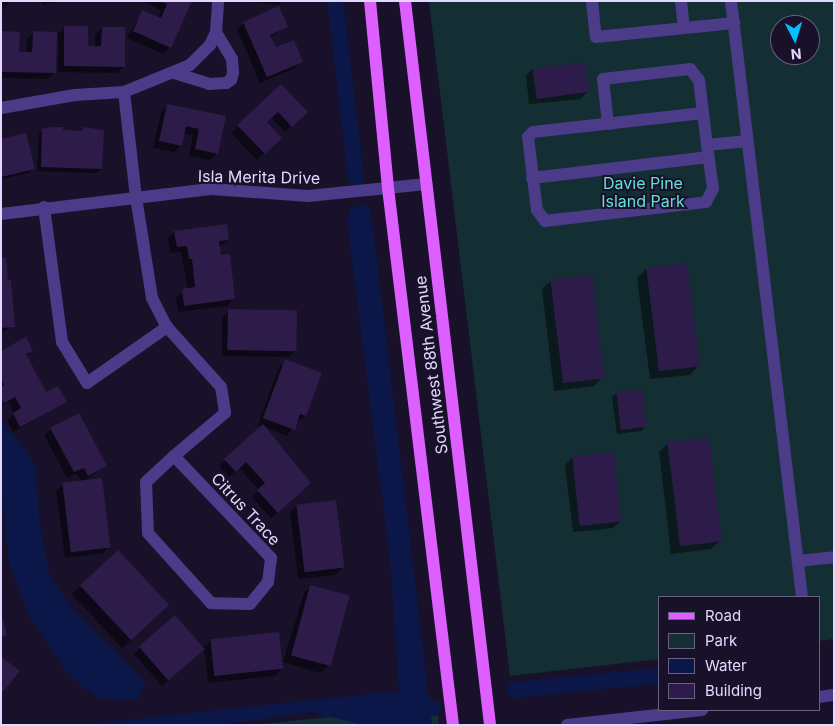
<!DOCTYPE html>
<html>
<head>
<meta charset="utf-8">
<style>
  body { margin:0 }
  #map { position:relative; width:835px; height:726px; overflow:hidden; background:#191029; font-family:Inter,sans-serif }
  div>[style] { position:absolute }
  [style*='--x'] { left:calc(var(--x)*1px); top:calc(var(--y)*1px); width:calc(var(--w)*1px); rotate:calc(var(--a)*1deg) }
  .green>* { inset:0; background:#132f33 }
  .water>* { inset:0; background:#0a1748 }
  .shadow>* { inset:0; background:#0007 }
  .canal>* { height:16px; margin:-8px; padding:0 8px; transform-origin:8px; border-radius:8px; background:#0a1748 }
  .building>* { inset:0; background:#2d1c4a; transform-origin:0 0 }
  .minor>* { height:12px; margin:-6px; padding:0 6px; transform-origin:6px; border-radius:6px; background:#4b3b88 }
  .major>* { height:12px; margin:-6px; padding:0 6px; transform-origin:6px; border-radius:6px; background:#dd5fff }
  span { translate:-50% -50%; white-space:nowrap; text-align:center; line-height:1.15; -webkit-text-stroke:4px #191029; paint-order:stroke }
  .street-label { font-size:16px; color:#e3d8ff }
  .park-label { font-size:16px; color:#62e1d6 }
  .frame { position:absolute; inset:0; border:2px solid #e3d8ff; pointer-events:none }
  .legend { position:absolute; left:658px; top:596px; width:162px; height:115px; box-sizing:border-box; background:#191029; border:1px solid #6a607f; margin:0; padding:6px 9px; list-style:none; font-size:15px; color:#e3d8ff }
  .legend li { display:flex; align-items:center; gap:10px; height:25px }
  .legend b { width:25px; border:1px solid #6a607f }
  .north { position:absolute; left:770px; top:15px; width:50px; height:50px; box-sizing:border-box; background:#191029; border:1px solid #6a607f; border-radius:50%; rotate:175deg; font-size:14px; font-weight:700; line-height:20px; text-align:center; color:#e3d8ff }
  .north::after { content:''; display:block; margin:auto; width:18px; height:22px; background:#04bdff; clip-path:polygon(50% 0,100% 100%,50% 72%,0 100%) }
</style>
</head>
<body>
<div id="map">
  <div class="green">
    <div style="clip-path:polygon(evenodd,429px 1px,834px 1px,834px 639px,819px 641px,819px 597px,659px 597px,659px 659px,510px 676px,429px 1px,780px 25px,810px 25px,810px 55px,780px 55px,780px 25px)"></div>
    <div style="clip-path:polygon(437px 706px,439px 725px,252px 725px)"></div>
  </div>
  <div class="water">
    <div style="clip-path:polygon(367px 205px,371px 210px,432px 725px,364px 725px,309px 712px,221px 725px,77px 725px,399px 691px,390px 560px,347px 221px,351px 207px)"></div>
    <div style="clip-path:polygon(1px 420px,27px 452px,36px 469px,40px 526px,50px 576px,75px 612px,146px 683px,137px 700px,99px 699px,69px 675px,27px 612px,9px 562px,1px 488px)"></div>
  </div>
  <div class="shadow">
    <div style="clip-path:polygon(1px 1px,11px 1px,3px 10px)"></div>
    <div style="clip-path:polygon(41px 1px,64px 1px,42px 5px)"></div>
    <div style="clip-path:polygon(144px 1px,190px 1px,170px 47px,163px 54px,127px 38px,142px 12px,158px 18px,161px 11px)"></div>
    <div style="clip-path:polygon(240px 1px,282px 1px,278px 5px)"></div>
    <div style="clip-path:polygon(244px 23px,286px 27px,270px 37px,275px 49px,302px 61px,295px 68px,260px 83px,237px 29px)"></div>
    <div style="clip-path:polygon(65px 27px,87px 47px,95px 48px,95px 35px,102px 28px,124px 66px,117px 73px,58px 72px,58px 34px)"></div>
    <div style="clip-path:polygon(1px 32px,18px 53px,26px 53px,27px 39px,34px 32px,54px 73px,48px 79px,1px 78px)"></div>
    <div style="clip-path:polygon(532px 69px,587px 92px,581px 99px,529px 104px,526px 76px)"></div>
    <div style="clip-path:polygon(281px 86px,306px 112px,285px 132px,271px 118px,266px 123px,280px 138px,257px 160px,231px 133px)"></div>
    <div style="clip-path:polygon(168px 105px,224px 117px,216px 154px,210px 160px,189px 156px,193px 135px,183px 133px,181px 145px,174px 152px,153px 148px,161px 112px)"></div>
    <div style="clip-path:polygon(83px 128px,101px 169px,97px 173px,37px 171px,39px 134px,43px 130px,79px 132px)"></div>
    <div style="clip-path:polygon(1px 140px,33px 169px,29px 173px,1px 179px)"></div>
    <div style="clip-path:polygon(175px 232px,228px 240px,219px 247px,234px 299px,227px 306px,178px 312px,176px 297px,188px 290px,181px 252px,170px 253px,168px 238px)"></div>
    <div style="clip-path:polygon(1px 259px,14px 326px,1px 333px)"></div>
    <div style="clip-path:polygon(646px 269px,698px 366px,690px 375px,650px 379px,637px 278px)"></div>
    <div style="clip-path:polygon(551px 281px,603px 377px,594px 386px,554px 391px,542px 289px)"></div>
    <div style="clip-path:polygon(229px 311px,295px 350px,289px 357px,222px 356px,222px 317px)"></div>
    <div style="clip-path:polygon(32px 350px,26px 356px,46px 394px,65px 402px,13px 432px,7px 421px,14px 414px,8px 402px,1px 406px,1px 352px)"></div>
    <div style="clip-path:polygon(286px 361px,320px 374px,305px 416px,296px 422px,287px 436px,264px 427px,303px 489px,271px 518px,252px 497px,259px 490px,239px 468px,229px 477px,219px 466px,262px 427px,258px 425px,279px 367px)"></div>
    <div style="clip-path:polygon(617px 393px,645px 427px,641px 431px,617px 434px,612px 397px)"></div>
    <div style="clip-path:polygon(51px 429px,106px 466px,82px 482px,110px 546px,103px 553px,65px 558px,56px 491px,62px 485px,82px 482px,77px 473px,67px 478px,44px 435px)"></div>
    <div style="clip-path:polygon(668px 443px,720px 541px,711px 549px,671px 554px,659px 452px)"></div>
    <div style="clip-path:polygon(612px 454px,620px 522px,613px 528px,573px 532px,565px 465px,572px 458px)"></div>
    <div style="clip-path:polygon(297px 505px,342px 568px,336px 575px,298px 579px,290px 512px)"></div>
    <div style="clip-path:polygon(81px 586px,159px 614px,122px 648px,72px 594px)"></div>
    <div style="clip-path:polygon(311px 586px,327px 667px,320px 673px,283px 662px,304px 593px)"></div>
    <div style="clip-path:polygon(211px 641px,282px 669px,275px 676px,208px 683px,204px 648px,162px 686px,134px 654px,140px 648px,203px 648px)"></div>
  </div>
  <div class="canal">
    <div style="--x:335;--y:1;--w:178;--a:83.2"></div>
    <div style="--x:515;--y:690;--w:145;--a:-5.6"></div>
    <div style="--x:430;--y:708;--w:3;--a:0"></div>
  </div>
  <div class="building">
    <div style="clip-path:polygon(159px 1px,192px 1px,171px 48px,133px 31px,142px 10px,161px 18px,167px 4px)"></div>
    <div style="clip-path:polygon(279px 6px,288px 27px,270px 35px,276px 47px,294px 40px,303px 62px,267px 77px,243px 22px)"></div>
    <div style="clip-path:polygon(64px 26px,88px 26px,88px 46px,101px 46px,102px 27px,125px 27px,125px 67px,64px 66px)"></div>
    <div style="clip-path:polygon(1px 31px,20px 32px,19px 52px,32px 52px,33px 31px,57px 32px,56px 73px,1px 72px)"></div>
    <div style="left:585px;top:62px;width:30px;height:53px;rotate:82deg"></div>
    <div style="clip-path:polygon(281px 84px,308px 112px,292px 127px,278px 112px,267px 122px,282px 138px,265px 154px,237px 125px)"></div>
    <div style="clip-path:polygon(167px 104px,226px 116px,218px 154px,195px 149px,199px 129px,186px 126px,182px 146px,159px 141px)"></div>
    <div style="clip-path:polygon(51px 127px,63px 127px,63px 130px,82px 131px,83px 127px,104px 130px,102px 169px,41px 167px,42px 129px)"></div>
    <div style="clip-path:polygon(26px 133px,35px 169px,1px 177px,1px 139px)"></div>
    <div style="clip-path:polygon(227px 224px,229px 240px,219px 241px,221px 255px,230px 254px,235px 299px,184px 306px,182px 289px,195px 287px,192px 259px,189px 259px,187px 246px,177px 247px,174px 231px)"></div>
    <div style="clip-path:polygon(1px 258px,6px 258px,8px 280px,11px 280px,15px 327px,1px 328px)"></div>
    <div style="left:687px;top:263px;width:104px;height:41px;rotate:83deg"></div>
    <div style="left:592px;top:275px;width:104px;height:42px;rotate:83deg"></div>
    <div style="left:228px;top:309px;width:69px;height:41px;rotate:1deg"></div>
    <div style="clip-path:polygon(26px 337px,33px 351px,26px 354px,46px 392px,58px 386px,67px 402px,20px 427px,13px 413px,21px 408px,15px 397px,4px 403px,1px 399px,1px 387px,4px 385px,1px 379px,1px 351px)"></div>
    <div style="clip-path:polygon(285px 359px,322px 373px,306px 416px,300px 414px,295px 430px,263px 418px)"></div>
    <div style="left:642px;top:389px;width:38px;height:26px;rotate:83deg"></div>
    <div style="clip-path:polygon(79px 413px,107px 466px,88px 476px,84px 468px,74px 472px,50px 428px)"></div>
    <div style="clip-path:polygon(263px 424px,311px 483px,278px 513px,257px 490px,265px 483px,246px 462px,236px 472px,224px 459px)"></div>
    <div style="left:709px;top:437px;width:105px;height:42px;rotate:83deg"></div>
    <div style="left:614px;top:452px;width:70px;height:42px;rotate:84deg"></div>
    <div style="left:102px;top:478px;width:70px;height:40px;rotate:83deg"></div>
    <div style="left:336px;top:500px;width:68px;height:40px;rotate:83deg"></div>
    <div style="left:118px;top:550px;width:75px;height:52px;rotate:47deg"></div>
    <div style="left:310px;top:585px;width:41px;height:73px;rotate:15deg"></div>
    <div style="left:175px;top:615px;width:45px;height:48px;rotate:49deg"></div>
    <div style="clip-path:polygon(2px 616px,7px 635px,1px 637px,1px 617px)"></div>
    <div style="left:279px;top:632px;width:37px;height:69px;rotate:84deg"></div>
    <div style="clip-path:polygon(1px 657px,20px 671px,1px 694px)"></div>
  </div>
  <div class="minor">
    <div style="--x:592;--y:1;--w:36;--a:84"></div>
    <div style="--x:596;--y:37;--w:139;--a:-5.8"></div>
    <div style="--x:681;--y:1;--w:27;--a:84"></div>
    <div style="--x:731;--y:1;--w:600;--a:83.21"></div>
    <div style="--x:174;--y:73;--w:37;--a:17"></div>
    <div style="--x:209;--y:84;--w:17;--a:-3"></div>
    <div style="--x:226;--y:83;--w:6;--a:-31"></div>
    <div style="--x:231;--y:80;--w:7;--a:-74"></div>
    <div style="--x:233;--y:73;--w:14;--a:-94"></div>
    <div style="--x:232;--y:59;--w:31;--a:-121"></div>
    <div style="--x:124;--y:92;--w:106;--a:83.5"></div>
    <div style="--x:136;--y:197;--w:102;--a:81"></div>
    <div style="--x:152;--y:298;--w:33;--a:63"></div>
    <div style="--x:167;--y:327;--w:81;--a:48"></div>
    <div style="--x:221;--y:387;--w:26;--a:81"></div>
    <div style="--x:225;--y:413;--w:67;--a:139.9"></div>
    <div style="--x:1;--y:108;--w:75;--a:-10"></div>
    <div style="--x:75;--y:95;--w:49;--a:-3.5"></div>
    <div style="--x:124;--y:92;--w:71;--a:-22.2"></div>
    <div style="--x:190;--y:65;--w:28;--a:-45"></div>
    <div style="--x:210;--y:45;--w:14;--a:-65"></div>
    <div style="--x:216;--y:32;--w:31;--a:-86"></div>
    <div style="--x:703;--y:113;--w:171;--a:173.6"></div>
    <div style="--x:533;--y:132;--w:7;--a:135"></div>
    <div style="--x:528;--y:137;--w:74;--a:83"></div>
    <div style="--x:537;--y:210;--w:14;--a:54"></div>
    <div style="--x:545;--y:221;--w:162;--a:-6.7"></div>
    <div style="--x:706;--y:202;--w:15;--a:-62"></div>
    <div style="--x:713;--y:189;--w:44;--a:-97.8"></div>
    <div style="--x:608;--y:124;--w:45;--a:-96.3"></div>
    <div style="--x:603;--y:79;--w:88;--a:-6.6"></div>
    <div style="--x:690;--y:69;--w:14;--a:51"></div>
    <div style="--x:699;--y:80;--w:65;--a:83"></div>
    <div style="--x:707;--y:145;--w:40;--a:-5.7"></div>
    <div style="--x:532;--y:178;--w:178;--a:-6.8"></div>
    <div style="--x:44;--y:207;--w:136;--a:82.4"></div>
    <div style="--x:62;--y:342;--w:48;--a:58.6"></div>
    <div style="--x:87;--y:383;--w:98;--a:-35"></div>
    <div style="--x:1;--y:214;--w:211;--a:-6.8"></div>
    <div style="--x:211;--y:189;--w:97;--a:4.1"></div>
    <div style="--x:308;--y:196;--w:119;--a:-5.8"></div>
    <div style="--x:174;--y:456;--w:141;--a:46.4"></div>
    <div style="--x:271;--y:558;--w:24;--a:97"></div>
    <div style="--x:268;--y:582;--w:28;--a:129"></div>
    <div style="--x:250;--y:604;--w:39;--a:-179"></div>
    <div style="--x:211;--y:603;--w:94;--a:-132"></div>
    <div style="--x:148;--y:533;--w:51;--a:-92.2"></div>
    <div style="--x:146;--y:482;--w:38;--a:-43"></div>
    <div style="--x:798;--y:561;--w:36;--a:-6"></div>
    <div style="--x:819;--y:697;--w:15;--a:-8"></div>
    <div style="--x:567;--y:725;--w:136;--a:-6.3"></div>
  </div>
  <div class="major">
    <div style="--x:370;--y:1;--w:188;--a:84.5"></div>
    <div style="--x:388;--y:188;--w:541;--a:83.1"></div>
    <div style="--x:405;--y:1;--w:729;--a:83.3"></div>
  </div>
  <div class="street-label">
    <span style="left:259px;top:177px;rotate:1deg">Isla Merita Drive</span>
    <span style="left:431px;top:365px;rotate:-97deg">Southwest 88th Avenue</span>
    <span style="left:246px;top:509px;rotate:47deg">Citrus Trace</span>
  </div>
  <div class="park-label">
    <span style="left:643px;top:192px">Davie Pine<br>Island Park</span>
  </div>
  <div class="frame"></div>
  <ul class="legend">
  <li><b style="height:6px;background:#dd5fff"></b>Road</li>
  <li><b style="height:14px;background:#132f33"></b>Park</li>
  <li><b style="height:14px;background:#0a1748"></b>Water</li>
  <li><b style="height:14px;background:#2d1c4a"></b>Building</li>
  </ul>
  <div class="north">N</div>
</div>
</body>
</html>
